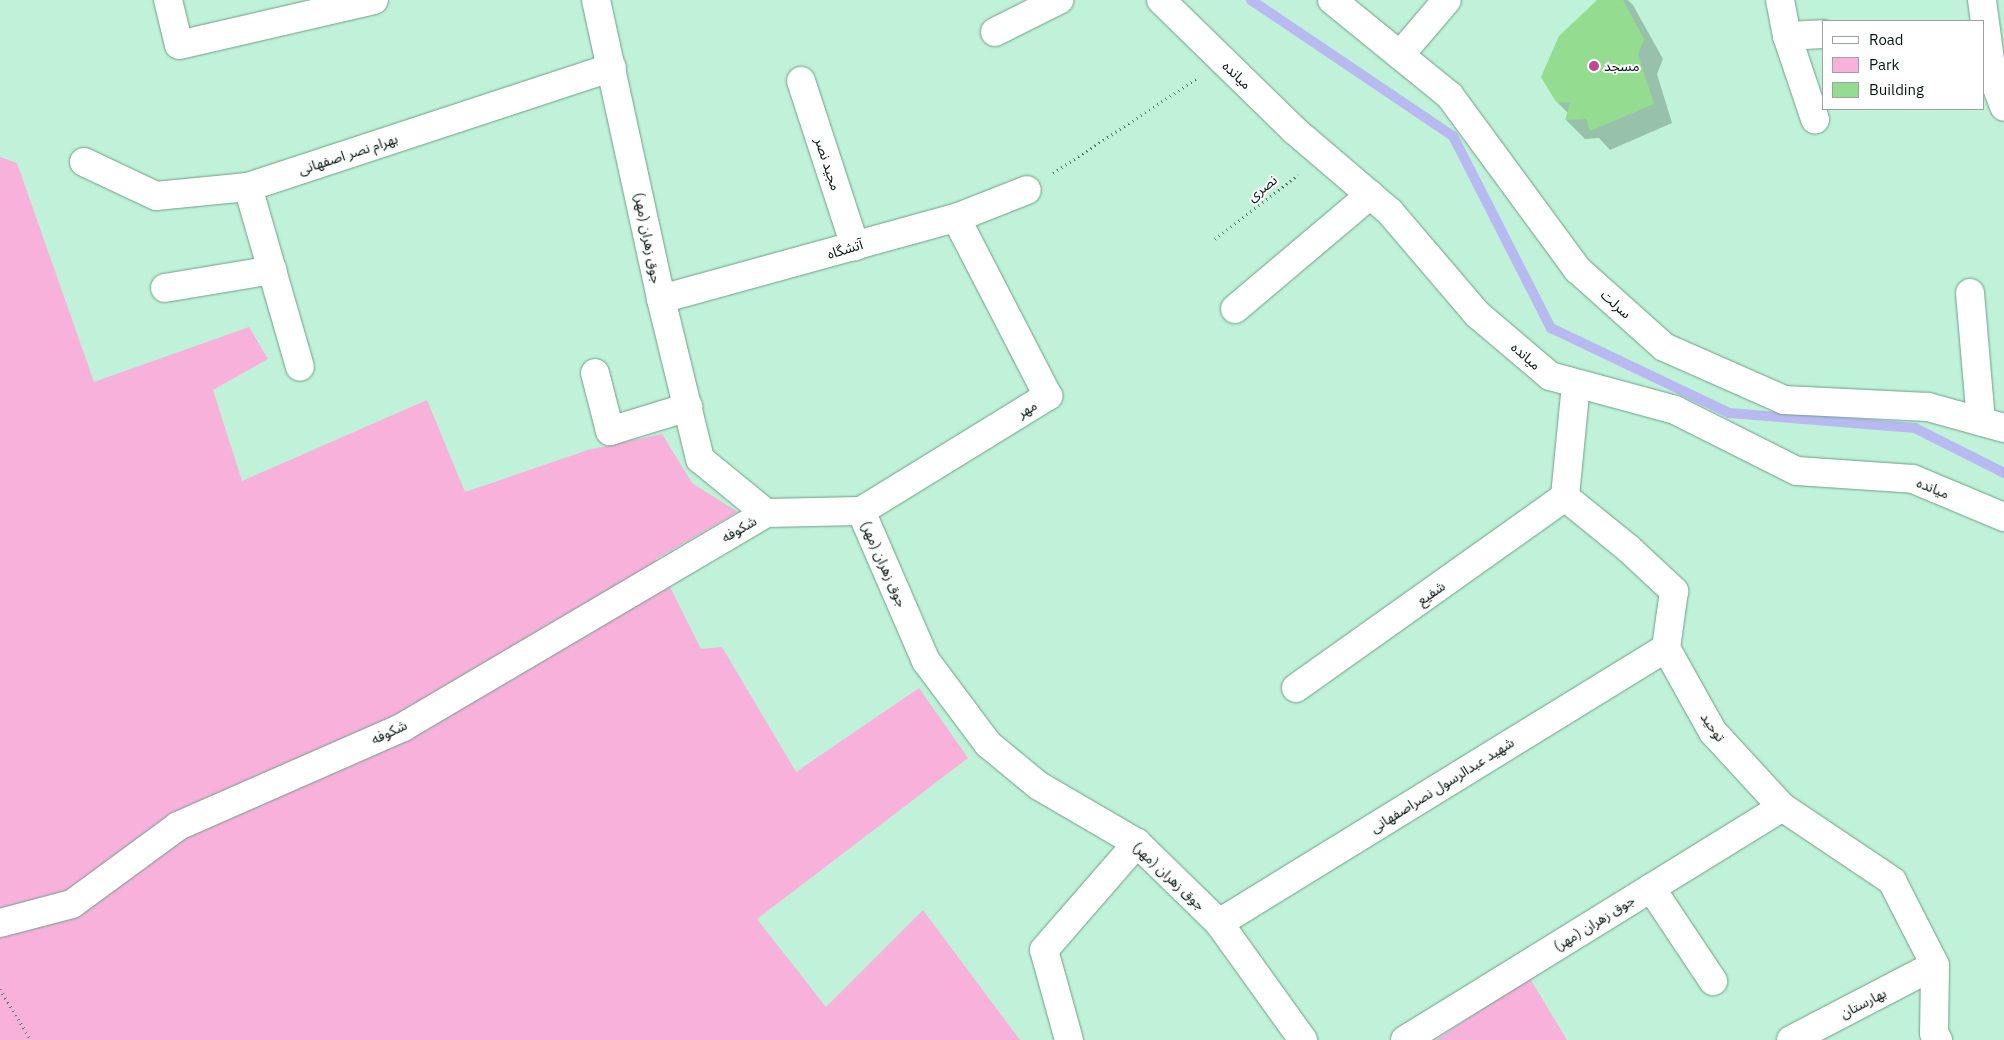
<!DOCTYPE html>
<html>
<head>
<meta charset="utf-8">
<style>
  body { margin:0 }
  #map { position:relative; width:2004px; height:1040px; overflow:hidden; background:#bff2d8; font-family:"IBM Plex Sans","Noto Sans Arabic",sans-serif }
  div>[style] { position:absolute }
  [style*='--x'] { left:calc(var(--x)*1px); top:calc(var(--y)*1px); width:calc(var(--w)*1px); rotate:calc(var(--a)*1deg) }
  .green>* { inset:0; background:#f8b1db }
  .shadow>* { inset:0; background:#0003 }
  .stream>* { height:10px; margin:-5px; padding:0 5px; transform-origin:5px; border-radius:5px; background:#b7b9f0 }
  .building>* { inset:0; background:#94dd90 }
  .path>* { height:3px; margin-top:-1.5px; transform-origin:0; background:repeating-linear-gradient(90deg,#587969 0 1px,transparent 0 5px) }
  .roads { filter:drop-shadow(0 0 1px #6e9e87) drop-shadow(0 0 1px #6e9e87) }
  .minor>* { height:28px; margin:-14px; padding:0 14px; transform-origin:14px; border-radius:14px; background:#fff }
  .tertiary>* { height:28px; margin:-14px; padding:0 14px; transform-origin:14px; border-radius:14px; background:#fff }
  .dots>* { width:14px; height:14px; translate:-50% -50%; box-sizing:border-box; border:2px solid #fff; border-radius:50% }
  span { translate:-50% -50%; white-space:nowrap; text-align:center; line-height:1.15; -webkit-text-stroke:4px #fff; paint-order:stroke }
  .poi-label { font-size:14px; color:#04160e }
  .left { translate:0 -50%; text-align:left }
  .street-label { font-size:14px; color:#04160e }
  .legend { position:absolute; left:1822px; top:20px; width:162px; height:90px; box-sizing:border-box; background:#fff; border:1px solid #9ba29f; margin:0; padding:6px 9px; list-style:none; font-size:15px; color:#04160e }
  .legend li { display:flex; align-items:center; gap:10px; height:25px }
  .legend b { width:25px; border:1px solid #9ba29f }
</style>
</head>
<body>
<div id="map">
  <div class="green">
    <div style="clip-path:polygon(0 157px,17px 163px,94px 382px,249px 327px,268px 359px,213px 390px,242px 481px,427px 400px,465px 492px,588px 450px,662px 434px,692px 483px,738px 512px,656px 559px,701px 649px,722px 647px,796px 772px,919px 688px,968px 758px,757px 919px,826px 1007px,923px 910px,1020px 1040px,0 1040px)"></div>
    <div style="clip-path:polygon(1529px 977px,1567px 1040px,1436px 1040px)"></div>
  </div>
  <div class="shadow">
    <div style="clip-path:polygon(1599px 0,1628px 0,1633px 5px,1663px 59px,1657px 74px,1672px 123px,1610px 150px,1599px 138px,1585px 139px,1566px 120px,1568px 113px,1557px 102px)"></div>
  </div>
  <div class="stream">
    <div style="--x:1251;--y:0;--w:244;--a:34"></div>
    <div style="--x:1453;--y:136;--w:216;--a:63"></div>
    <div style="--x:1551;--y:328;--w:197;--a:25.5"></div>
    <div style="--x:1729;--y:413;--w:187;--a:4.6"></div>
    <div style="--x:1915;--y:428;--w:100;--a:26.8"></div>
  </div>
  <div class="building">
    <div style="clip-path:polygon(1597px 0,1623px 0,1644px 39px,1638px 54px,1654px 104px,1590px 131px,1586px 119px,1565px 120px,1570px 103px,1556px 102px,1541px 77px,1559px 36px)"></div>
  </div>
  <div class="path">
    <div style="--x:1053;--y:173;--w:171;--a:-33.3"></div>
    <div style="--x:1215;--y:239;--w:105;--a:-37.6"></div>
    <div style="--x:0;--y:989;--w:60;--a:58.7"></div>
  </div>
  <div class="roads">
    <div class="minor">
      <div style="--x:168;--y:0;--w:46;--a:76.3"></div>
      <div style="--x:179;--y:45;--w:200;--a:-13"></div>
      <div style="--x:596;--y:0;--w:306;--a:77.7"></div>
      <div style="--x:661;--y:299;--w:165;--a:76.3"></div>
      <div style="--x:700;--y:459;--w:85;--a:39.3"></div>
      <div style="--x:766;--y:513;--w:95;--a:-1.2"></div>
      <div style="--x:861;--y:511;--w:163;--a:66.6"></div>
      <div style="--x:926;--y:661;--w:104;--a:53.2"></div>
      <div style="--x:988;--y:744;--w:66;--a:39.5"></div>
      <div style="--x:1039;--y:786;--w:113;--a:30.2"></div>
      <div style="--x:1137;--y:843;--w:115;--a:44.3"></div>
      <div style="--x:1219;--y:923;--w:144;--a:54.3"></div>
      <div style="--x:1780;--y:0;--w:37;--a:79"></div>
      <div style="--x:1787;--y:36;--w:88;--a:71.4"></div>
      <div style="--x:1982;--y:0;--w:76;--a:82.4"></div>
      <div style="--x:1992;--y:75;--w:34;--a:69"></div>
      <div style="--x:995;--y:32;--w:72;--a:-26.6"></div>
      <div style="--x:1787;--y:36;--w:36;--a:-3"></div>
      <div style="--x:1400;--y:55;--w:72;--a:-49.5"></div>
      <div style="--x:801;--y:81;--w:174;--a:71.9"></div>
      <div style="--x:84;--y:162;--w:80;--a:25.3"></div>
      <div style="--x:156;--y:196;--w:92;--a:-5.6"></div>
      <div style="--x:248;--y:187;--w:383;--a:-18.2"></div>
      <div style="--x:248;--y:187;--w:187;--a:73.9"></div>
      <div style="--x:165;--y:288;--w:109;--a:-9.5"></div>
      <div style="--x:1970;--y:293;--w:129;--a:85.1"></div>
      <div style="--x:661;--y:299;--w:306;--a:-15.4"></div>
      <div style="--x:956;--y:218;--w:76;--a:-21.5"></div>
      <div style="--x:1235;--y:309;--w:177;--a:-40.2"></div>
      <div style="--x:595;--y:373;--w:60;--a:75.5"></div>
      <div style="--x:610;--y:431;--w:82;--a:-17.1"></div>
      <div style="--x:1576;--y:384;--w:114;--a:95.6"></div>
      <div style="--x:1565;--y:497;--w:82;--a:39.1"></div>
      <div style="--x:1629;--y:549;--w:62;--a:43"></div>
      <div style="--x:1674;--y:591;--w:58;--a:98"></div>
      <div style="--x:1666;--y:648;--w:96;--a:60.8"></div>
      <div style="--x:1713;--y:732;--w:102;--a:47.4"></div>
      <div style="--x:1782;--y:807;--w:133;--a:33.9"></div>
      <div style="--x:1892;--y:881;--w:94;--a:62.9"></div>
      <div style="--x:1935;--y:965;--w:68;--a:90.8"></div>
      <div style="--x:1934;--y:1033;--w:8;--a:60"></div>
      <div style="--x:861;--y:511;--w:220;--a:-31.6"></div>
      <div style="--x:1048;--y:396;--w:200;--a:-117.3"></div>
      <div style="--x:1296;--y:688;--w:330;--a:-35.4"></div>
      <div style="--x:1651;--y:888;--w:112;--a:56.3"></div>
      <div style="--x:0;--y:923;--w:74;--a:-14.8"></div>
      <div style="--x:72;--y:904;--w:132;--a:-36.3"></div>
      <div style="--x:178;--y:826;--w:246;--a:-23.7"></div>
      <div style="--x:403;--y:727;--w:421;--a:-30.5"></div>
      <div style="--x:1219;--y:923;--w:525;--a:-31.6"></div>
      <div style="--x:1069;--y:1040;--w:93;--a:-105.5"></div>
      <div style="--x:1044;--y:950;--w:142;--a:-49"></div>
      <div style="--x:1405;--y:1040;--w:443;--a:-31.7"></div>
      <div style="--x:1791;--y:1040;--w:162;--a:-27.5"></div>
    </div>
    <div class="tertiary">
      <div style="--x:1161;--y:0;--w:186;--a:44.3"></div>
      <div style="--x:1294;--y:130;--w:126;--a:40.5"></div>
      <div style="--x:1390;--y:212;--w:134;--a:49.5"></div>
      <div style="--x:1477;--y:314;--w:96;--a:40.3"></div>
      <div style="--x:1550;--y:376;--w:130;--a:15.2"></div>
      <div style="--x:1675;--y:410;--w:136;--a:26.6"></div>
      <div style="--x:1797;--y:471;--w:116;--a:3.9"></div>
      <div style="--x:1913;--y:479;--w:99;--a:22.7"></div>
      <div style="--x:1332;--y:0;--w:152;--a:39.1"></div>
      <div style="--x:1450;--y:96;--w:216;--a:53.7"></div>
      <div style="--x:1578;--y:270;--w:115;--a:41.8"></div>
      <div style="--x:1664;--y:347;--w:131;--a:23.8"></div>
      <div style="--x:1784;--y:400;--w:144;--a:2.8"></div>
      <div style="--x:1928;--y:407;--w:79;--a:15.4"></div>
    </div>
  </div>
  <div class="dots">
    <div style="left:1594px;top:66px;background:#c14799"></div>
  </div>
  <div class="poi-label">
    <span class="left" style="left:1604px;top:66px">مسجد</span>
  </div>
  <div class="street-label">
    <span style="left:1237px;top:75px;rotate:44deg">میانده</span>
    <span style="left:348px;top:154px;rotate:-18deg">بهرام نصر اصفهانی</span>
    <span style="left:828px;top:164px;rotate:72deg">مجید نصر</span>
    <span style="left:1262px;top:188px;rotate:-38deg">نصری</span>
    <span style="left:648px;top:238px;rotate:79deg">جوق زهران (مهر)</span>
    <span style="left:845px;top:249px;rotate:-17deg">آتشگاه</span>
    <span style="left:1616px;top:304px;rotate:42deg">سرلت</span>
    <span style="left:1526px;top:356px;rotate:41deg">میانده</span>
    <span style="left:1027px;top:409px;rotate:-31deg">مهر</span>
    <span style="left:1933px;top:488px;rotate:22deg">میانده</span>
    <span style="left:739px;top:529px;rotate:-30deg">شکوفه</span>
    <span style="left:884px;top:564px;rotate:66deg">جوق زهران (مهر)</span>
    <span style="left:1431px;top:593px;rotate:-35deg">شفیع</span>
    <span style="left:1713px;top:727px;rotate:55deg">توحید</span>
    <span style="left:389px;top:732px;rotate:-25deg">شکوفه</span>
    <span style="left:1442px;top:785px;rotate:-32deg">شهید عبدالرسول نصراصفهانی</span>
    <span style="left:1169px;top:876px;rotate:43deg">جوق زهران (مهر)</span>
    <span style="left:1594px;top:923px;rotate:-32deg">جوق زهران (مهر)</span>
    <span style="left:1863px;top:1003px;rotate:-27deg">بهارستان</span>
  </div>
  <ul class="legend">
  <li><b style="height:6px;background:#fff"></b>Road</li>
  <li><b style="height:14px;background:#f8b1db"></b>Park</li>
  <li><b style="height:14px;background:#94dd90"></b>Building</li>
  </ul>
</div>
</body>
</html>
